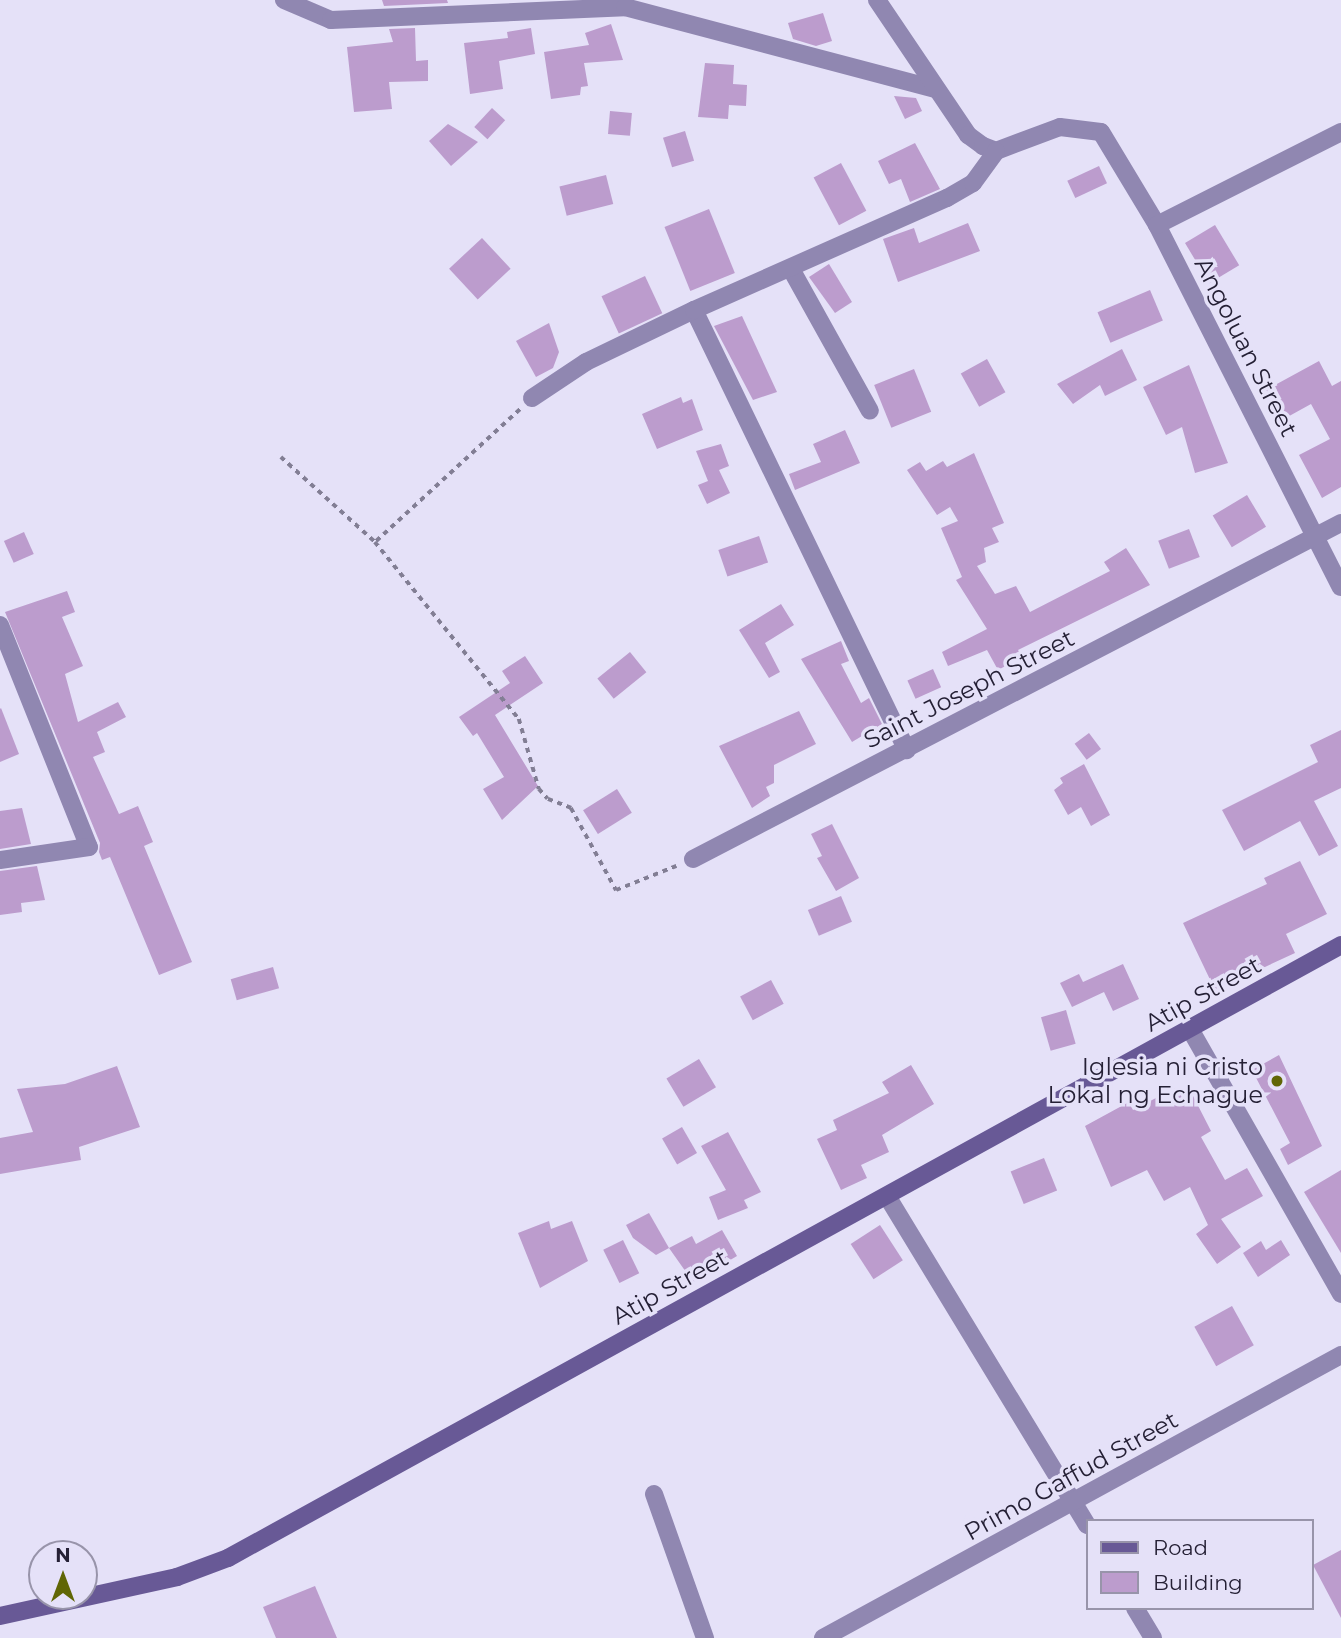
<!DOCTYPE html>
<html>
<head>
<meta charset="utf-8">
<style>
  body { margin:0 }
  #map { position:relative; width:1341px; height:1638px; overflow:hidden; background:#e5e1f8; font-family:Montserrat,sans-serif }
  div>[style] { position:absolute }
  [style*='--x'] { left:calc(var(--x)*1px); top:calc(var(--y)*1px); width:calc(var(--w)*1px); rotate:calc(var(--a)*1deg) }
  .building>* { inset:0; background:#bc9ccd; transform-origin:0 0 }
  .path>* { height:3.5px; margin-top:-1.75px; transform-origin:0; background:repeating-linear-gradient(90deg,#827e94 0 5px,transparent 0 10px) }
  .street>* { height:18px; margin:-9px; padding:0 9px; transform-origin:9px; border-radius:9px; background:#9087b1 }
  .secondary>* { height:18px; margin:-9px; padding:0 9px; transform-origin:9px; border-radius:9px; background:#685996 }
  .dots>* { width:19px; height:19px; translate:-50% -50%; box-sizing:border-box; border:4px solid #e5e1f8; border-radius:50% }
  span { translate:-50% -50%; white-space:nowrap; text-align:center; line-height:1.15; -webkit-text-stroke:7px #e5e1f8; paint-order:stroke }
  .street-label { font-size:24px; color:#252035 }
  .poi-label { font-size:24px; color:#252035 }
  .right { translate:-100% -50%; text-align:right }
  .legend { position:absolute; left:1086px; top:1519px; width:228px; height:91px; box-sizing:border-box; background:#e5e1f8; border:2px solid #9894aa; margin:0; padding:9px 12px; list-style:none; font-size:21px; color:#252035 }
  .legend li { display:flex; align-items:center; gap:14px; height:35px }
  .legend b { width:35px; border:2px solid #9894aa }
  .north { position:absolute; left:28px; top:1540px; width:70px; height:70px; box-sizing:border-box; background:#e5e1f8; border:2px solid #9894aa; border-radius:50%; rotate:0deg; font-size:19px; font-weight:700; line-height:28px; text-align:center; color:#252035 }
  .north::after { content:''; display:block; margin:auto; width:24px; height:32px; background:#606605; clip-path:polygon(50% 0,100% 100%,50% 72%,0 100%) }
</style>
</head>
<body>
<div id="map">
  <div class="building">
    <div style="clip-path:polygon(382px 0,447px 0,448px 3px,384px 6px)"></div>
    <div style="clip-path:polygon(823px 13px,832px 41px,816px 46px,793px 39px,788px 23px)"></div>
    <div style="clip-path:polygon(611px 24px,623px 60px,584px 63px,588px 86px,581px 87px,580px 95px,551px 99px,544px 52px,589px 45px,585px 33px)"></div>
    <div style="clip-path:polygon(415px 28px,416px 61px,428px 60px,428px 81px,389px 82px,392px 109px,354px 112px,347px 47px,393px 42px,389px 29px)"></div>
    <div style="clip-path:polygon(531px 28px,535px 54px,499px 61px,503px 89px,470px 94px,464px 43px,508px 38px,507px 32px)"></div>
    <div style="clip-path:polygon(705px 63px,734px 65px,733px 84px,747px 85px,746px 106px,729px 105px,728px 119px,698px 117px)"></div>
    <div style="clip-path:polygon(894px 96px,916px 98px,922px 111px,905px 119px)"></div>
    <div style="left:492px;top:108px;width:18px;height:26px;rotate:43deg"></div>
    <div style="left:610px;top:111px;width:22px;height:23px;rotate:5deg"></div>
    <div style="clip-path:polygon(448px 124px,478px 142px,451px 166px,429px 141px)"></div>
    <div style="left:685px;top:131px;width:31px;height:23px;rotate:73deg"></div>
    <div style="clip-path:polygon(915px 143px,940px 189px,910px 202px,901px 179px,889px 184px,878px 161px)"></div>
    <div style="left:841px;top:163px;width:54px;height:31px;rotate:62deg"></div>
    <div style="left:1099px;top:166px;width:19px;height:35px;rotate:65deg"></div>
    <div style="left:606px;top:175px;width:30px;height:48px;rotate:76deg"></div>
    <div style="left:709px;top:209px;width:69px;height:48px;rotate:68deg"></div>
    <div style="clip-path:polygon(968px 223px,980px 251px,898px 282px,883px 239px,914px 228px,919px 243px)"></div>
    <div style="left:1215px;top:225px;width:47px;height:35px;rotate:59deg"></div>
    <div style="left:482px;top:238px;width:42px;height:45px;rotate:47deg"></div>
    <div style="clip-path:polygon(829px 264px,852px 302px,835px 313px,809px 277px)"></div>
    <div style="left:645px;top:276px;width:41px;height:48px;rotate:65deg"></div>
    <div style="left:1150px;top:290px;width:33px;height:57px;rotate:67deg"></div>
    <div style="clip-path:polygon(742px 316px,777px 392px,753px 400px,714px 326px)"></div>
    <div style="clip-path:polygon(549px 323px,559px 352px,553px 368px,536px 377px,516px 341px)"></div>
    <div style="clip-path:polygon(1122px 349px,1137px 380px,1105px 396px,1100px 385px,1073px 404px,1057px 384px)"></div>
    <div style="left:987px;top:359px;width:38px;height:30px;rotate:61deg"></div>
    <div style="clip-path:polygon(1319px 361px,1332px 386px,1341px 381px,1341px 487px,1322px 498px,1299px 455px,1330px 439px,1311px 404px,1282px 420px,1266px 390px)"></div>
    <div style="clip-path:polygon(1189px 365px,1228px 463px,1195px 473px,1182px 427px,1166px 435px,1143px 387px)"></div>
    <div style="left:914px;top:369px;width:46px;height:43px;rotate:68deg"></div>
    <div style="clip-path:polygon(681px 397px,683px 403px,692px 399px,703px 430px,657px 449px,642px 414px)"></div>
    <div style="clip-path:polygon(845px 430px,860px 463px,795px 490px,789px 474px,821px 462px,813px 444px)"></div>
    <div style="clip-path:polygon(721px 444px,729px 466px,719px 470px,730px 493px,707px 504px,698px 485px,708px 481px,696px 451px)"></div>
    <div style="clip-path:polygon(974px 453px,1004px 523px,992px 528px,999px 542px,984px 548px,986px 562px,977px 566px,995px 594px,1016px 586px,1030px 612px,1110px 571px,1104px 562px,1126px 548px,1150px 585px,1018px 650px,1022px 657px,998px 670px,987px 650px,948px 666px,942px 652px,987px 629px,956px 580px,962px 577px,941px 528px,958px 521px,950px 507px,937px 515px,907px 470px,920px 462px,926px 471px,943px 461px,947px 467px)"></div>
    <div style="left:1247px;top:495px;width:37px;height:40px;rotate:59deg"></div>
    <div style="left:1189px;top:529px;width:30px;height:33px;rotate:69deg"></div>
    <div style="left:24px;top:532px;width:24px;height:22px;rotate:66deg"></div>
    <div style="left:759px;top:536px;width:28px;height:43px;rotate:71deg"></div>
    <div style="clip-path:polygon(67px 591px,75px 612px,62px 617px,83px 666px,65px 674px,78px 722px,118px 702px,126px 717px,97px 732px,105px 752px,93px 757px,119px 814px,138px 806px,153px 842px,144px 846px,192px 962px,159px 975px,110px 857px,102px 860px,99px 852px,100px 843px,5px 612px)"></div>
    <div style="clip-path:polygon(781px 604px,794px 625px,765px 643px,780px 672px,769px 678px,739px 630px)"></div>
    <div style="clip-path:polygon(841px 641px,849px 661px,841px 664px,861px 703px,869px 698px,882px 724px,852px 742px,801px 659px)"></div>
    <div style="left:630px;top:652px;width:26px;height:42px;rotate:51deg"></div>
    <div style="clip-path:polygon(525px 656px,543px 683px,495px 715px,538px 786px,502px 820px,483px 789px,504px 777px,477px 733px,473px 736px,459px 717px,510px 683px,502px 671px)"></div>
    <div style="left:933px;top:669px;width:20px;height:28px;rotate:66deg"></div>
    <div style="clip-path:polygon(1px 708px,19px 754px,0 762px,0 709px)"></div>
    <div style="clip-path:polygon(799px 711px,816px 744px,774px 765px,774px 783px,766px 787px,770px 796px,752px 808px,719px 746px)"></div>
    <div style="clip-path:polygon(1341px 730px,1341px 788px,1314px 801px,1338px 846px,1319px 856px,1300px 821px,1244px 851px,1222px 810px,1318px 762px,1310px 745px)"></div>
    <div style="left:1089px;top:733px;width:20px;height:18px;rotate:53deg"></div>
    <div style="clip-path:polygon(1084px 764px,1110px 815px,1091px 826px,1081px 807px,1068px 815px,1054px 790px,1063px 783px,1060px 778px)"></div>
    <div style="left:617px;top:789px;width:28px;height:40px;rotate:58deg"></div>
    <div style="clip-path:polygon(22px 808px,31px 844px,0 849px,0 811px)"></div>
    <div style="clip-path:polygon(832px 824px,859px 878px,836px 891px,817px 858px,822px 856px,811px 834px)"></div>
    <div style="clip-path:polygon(1300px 861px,1327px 914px,1286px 934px,1295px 953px,1215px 990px,1183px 923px,1267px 884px,1264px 878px)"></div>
    <div style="clip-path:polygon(37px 866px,45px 900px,21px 903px,22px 912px,0 915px,0 871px)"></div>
    <div style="left:841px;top:896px;width:28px;height:36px;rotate:67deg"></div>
    <div style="clip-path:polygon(1123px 964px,1139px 999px,1113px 1011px,1104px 992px,1072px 1007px,1060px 983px,1079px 974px,1083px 982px)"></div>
    <div style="left:273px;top:967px;width:22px;height:44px;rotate:74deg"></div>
    <div style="left:771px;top:980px;width:27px;height:35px;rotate:62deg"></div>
    <div style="left:1066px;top:1010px;width:35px;height:26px;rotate:74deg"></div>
    <div style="clip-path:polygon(1279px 1055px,1322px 1146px,1288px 1165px,1280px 1149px,1290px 1143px,1252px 1070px)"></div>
    <div style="left:699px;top:1059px;width:33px;height:38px;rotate:59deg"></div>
    <div style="clip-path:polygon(911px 1065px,934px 1104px,882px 1135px,889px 1152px,861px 1165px,867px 1178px,841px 1190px,817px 1139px,837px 1130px,833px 1120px,889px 1093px,882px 1082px)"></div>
    <div style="clip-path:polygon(117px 1066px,140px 1127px,79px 1147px,81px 1160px,0 1174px,0 1138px,33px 1132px,17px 1089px,65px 1084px)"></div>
    <div style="clip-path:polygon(1175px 1088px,1179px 1096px,1190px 1090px,1211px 1131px,1201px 1137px,1225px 1180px,1247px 1168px,1263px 1196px,1221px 1219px,1241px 1247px,1217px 1264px,1196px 1234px,1208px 1225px,1190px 1187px,1164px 1201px,1147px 1170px,1111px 1187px,1085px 1126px,1129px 1102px,1133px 1110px)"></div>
    <div style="left:682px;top:1127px;width:30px;height:23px;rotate:60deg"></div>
    <div style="clip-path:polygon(728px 1132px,761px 1192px,744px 1200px,748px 1208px,718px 1220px,709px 1197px,726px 1190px,701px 1146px)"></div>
    <div style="left:1044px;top:1158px;width:35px;height:36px;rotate:68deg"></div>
    <div style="clip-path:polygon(1341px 1170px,1341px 1253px,1304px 1192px)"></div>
    <div style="clip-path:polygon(649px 1213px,669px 1248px,656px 1255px,633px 1238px,626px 1225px)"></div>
    <div style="clip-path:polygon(549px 1221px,551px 1229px,572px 1221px,588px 1261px,540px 1288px,518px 1233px)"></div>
    <div style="left:880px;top:1225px;width:42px;height:35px;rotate:57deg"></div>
    <div style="clip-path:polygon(722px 1230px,737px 1256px,693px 1282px,669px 1248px,692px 1236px,696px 1244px)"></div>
    <div style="left:623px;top:1240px;width:37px;height:22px;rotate:64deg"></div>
    <div style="clip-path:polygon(1281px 1240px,1290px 1255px,1258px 1277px,1243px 1253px,1261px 1241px,1266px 1250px)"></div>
    <div style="left:1232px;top:1306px;width:45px;height:43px;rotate:61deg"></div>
    <div style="clip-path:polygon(1341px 1550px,1341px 1618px,1313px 1565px)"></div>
    <div style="clip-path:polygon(315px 1586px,337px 1638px,276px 1638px,263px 1607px)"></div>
  </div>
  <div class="path">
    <div style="--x:281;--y:457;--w:127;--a:42.1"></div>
    <div style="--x:375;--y:542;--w:228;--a:50.9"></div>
    <div style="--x:519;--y:719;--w:73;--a:74.1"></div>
    <div style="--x:539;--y:789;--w:13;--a:48"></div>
    <div style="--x:548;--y:799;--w:25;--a:21"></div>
    <div style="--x:571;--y:808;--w:94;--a:61.2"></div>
    <div style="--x:616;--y:890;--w:65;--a:-21.8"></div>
    <div style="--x:376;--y:541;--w:195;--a:-42.5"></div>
  </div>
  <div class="street">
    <div style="--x:284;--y:0;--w:51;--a:23.1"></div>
    <div style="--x:331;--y:20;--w:294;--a:-2.5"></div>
    <div style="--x:625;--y:7;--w:322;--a:14.8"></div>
    <div style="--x:877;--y:0;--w:163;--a:56"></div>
    <div style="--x:968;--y:135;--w:19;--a:36"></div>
    <div style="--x:983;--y:146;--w:14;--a:21"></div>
    <div style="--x:996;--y:151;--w:68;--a:-20.6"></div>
    <div style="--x:1060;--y:127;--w:41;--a:7"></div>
    <div style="--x:1101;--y:132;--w:109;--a:58.9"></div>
    <div style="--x:1157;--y:225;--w:406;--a:63.1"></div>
    <div style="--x:1157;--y:225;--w:206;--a:-26.8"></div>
    <div style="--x:791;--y:269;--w:162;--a:60.9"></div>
    <div style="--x:694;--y:310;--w:489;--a:64.2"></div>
    <div style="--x:532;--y:398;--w:65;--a:-33.7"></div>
    <div style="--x:586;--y:362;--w:120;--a:-25.7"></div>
    <div style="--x:694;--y:310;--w:277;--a:-23.9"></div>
    <div style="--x:947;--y:198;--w:30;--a:-30"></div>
    <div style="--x:973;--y:183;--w:39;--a:-54"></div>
    <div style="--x:0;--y:625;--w:239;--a:68.2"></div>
    <div style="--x:89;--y:847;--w:90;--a:171.7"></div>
    <div style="--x:693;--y:859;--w:730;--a:-27.41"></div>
    <div style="--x:1190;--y:1029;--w:305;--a:60.3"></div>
    <div style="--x:887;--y:1196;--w:385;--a:58.7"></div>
    <div style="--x:654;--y:1494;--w:153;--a:70.5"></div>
    <div style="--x:1135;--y:1608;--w:35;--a:59"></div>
    <div style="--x:823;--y:1638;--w:590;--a:-28.65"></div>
  </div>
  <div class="secondary">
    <div style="--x:0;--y:1616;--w:181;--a:-12.4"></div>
    <div style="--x:177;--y:1577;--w:54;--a:-20.4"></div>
    <div style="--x:228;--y:1558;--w:1271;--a:-28.84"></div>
  </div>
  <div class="dots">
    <div style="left:1277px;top:1081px;background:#606605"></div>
  </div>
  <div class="street-label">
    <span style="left:1246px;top:347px;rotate:63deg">Angoluan Street</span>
    <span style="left:969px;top:689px;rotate:-27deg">Saint Joseph Street</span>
    <span style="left:1203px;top:994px;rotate:-29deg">Atip Street</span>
    <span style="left:670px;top:1287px;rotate:-29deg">Atip Street</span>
    <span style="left:1071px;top:1476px;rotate:-29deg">Primo Gaffud Street</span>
  </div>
  <div class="poi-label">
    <span class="right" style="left:1263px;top:1081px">Iglesia ni Cristo<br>Lokal ng Echague</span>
  </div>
  <ul class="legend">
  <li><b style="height:9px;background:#685996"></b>Road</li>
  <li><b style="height:19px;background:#bc9ccd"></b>Building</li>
  </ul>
  <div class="north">N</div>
</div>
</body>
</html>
